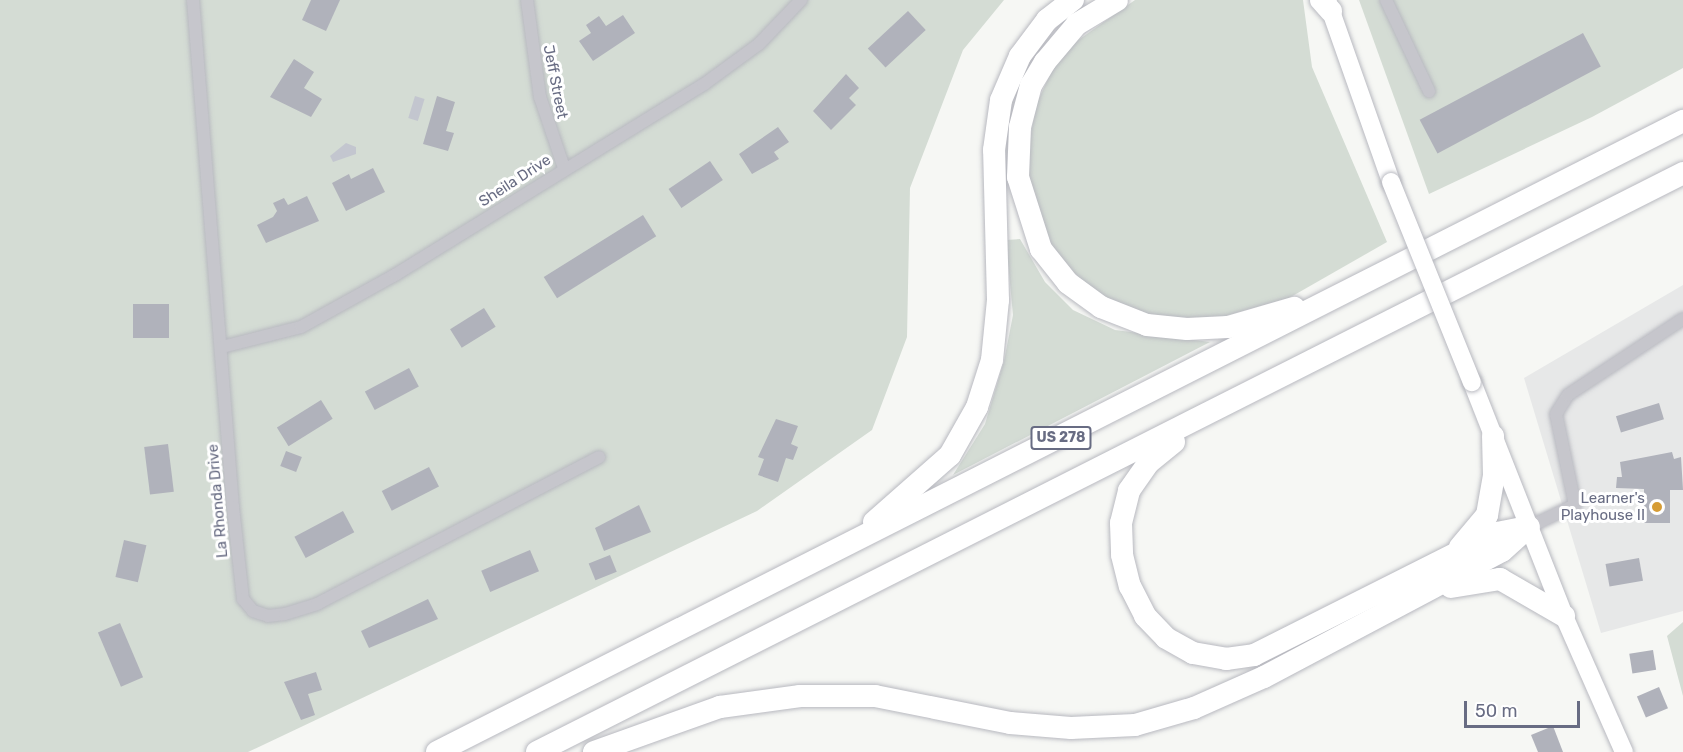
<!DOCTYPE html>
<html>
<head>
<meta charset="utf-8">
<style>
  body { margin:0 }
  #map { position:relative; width:1683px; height:752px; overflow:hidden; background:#f6f7f4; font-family:Rubik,sans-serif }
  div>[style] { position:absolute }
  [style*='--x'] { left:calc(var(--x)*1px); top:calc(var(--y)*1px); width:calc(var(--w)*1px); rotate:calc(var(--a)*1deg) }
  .built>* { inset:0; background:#e7e8e8 }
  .green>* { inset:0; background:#d4dcd4 }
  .water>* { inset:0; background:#c3c6cf; transform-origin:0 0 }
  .building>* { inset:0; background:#b0b2bb; transform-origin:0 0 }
  .roads { filter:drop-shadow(0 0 2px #b8b9c0) drop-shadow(0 0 2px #b8b9c0) }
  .minor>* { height:12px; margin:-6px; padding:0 6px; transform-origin:6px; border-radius:6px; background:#c6c6cc }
  .secondary>* { height:18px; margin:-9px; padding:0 9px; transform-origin:9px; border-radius:9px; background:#fff }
  .motorway>* { height:22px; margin:-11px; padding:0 11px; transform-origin:11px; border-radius:11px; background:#fff }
  .bridges { filter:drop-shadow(0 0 2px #b8b9c0) drop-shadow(0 0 2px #b8b9c0) }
  .secondary-bridge>* { height:18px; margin:-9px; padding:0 9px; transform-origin:9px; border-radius:9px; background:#fff }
  .dots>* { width:16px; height:16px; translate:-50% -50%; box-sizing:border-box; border:3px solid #fff; border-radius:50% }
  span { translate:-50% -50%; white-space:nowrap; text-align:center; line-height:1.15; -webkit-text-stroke:6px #fff; paint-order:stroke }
  .shield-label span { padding:2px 4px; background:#fff; border:2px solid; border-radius:4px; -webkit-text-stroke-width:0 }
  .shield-label { font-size:14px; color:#686c83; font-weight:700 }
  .street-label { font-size:15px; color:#686c83 }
  .poi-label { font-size:15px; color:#686c83 }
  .right { translate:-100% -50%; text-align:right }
  .scale { position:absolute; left:1464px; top:701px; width:116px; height:27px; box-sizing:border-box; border:3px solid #686c83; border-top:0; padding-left:8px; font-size:18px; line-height:21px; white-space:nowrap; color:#686c83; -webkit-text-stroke:4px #fff; paint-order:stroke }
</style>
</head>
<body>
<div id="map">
  <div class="built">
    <div style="clip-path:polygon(1683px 285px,1683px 611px,1601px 633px,1524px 378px)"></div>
  </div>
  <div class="green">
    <div style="clip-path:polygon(0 0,1004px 0,963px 50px,910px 188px,907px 337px,872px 430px,757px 511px,248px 752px,0 752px)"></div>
    <div style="clip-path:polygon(1135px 0,1303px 0,1312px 67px,1387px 242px,1289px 298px,1211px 320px,1148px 318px,1089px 290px,1060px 260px,1034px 214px,1027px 156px,1036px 105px,1060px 53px)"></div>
    <div style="clip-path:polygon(1359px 0,1683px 0,1683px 68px,1592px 117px,1429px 194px)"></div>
    <div style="clip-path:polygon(1020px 239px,1045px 282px,1073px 310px,1115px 330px,1210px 342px,953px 475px,985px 424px,1004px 361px,1013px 315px,1006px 240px)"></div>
    <div style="clip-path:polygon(1683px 622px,1683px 696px,1667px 636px)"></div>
  </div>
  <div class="water">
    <div style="left:415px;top:96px;width:10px;height:23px;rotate:17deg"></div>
    <div style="clip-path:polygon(346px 143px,356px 147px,356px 154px,333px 162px,330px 156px)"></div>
  </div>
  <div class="building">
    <div style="clip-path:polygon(311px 0,340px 0,326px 31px,302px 20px)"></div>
    <div style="left:908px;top:11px;width:26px;height:55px;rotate:47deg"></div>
    <div style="clip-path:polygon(623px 15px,635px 33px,593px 61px,579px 41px,591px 33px,586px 25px,599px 16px,606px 26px)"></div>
    <div style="left:1583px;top:33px;width:38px;height:185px;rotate:62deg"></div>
    <div style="clip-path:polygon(294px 59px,314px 72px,304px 88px,322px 99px,311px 117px,270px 97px)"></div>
    <div style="clip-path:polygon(846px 74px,859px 88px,849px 98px,856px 105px,831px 130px,813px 111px)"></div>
    <div style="clip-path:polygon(437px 96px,455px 102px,446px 131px,454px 133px,448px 151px,423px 144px)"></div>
    <div style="clip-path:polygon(778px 127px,789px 142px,774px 152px,779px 159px,752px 174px,739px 154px)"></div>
    <div style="left:710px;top:161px;width:23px;height:50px;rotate:56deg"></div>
    <div style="clip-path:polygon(373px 168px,385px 192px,346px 211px,332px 183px,349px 174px,351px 179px)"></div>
    <div style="clip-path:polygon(307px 196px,319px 221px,266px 243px,257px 225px,273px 217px,277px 211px,273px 203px,284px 198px,288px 205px)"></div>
    <div style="left:643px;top:215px;width:25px;height:117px;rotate:58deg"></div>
    <div style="left:169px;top:304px;width:34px;height:36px;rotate:90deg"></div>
    <div style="left:484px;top:308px;width:22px;height:40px;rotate:58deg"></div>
    <div style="left:409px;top:368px;width:21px;height:50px;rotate:62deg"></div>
    <div style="left:321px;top:400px;width:22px;height:52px;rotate:58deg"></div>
    <div style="left:1659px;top:403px;width:17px;height:45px;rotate:73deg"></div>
    <div style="clip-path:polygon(776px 419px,798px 426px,791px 444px,798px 447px,793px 460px,786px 458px,778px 482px,758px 475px,764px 459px,758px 457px)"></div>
    <div style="left:168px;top:444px;width:48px;height:24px;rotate:83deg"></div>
    <div style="left:286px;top:451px;width:17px;height:16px;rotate:21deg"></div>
    <div style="clip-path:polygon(1672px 452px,1674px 459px,1681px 457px,1683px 490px,1670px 490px,1670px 523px,1644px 523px,1644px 489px,1616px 488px,1617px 477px,1622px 477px,1620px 462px)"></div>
    <div style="left:429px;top:467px;width:22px;height:53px;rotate:63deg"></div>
    <div style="clip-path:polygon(639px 505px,651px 532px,604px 551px,595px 528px)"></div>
    <div style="left:343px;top:511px;width:24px;height:55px;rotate:62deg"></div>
    <div style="left:124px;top:540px;width:23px;height:38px;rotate:13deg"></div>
    <div style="left:530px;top:550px;width:23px;height:53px;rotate:67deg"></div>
    <div style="left:610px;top:555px;width:18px;height:23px;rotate:68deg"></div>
    <div style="left:1639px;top:558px;width:23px;height:34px;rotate:80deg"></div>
    <div style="clip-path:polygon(428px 599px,438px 619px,369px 648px,361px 631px)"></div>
    <div style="left:120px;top:623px;width:59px;height:24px;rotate:67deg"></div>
    <div style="left:1653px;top:650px;width:20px;height:24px;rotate:81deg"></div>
    <div style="clip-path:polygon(316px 672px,322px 690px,308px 694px,315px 715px,301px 720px,284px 682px)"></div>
    <div style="left:1659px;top:687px;width:23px;height:24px;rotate:67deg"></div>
    <div style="clip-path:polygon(1553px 726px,1563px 752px,1538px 752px,1531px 735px)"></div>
  </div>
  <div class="roads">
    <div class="minor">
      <div style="--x:193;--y:0;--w:509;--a:85.49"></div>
      <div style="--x:233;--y:507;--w:93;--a:83.8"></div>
      <div style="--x:243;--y:599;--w:16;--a:50"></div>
      <div style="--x:253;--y:611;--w:16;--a:18"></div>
      <div style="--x:268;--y:616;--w:17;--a:-7"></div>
      <div style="--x:285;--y:614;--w:34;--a:-17"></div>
      <div style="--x:317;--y:604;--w:318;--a:-27.5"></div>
      <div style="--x:527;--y:0;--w:98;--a:82.4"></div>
      <div style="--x:540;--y:97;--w:75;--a:71.3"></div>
      <div style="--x:1386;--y:0;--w:101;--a:64.7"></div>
      <div style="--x:222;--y:347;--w:81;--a:-14.2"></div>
      <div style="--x:301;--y:327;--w:107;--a:-29"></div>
      <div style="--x:395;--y:275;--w:362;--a:-31.7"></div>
      <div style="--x:703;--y:85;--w:69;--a:-36.2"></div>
      <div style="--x:759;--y:44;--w:61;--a:-46.3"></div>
      <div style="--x:1529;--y:527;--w:51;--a:-25.6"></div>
      <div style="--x:1575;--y:505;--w:93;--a:-101.8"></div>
      <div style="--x:1556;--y:414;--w:22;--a:-58"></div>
      <div style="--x:1568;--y:395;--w:138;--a:-33.5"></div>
    </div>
    <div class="secondary">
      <div style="--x:1327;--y:0;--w:193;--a:70.6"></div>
      <div style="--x:1472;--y:382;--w:251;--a:68.5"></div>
      <div style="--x:1564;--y:616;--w:149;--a:66.2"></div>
    </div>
    <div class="motorway">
      <div style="--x:1117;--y:0;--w:47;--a:149"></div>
      <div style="--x:1077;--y:24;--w:50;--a:130.1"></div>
      <div style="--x:1045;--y:62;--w:27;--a:121"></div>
      <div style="--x:1031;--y:85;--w:43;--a:104.7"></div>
      <div style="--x:1020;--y:127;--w:50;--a:92.3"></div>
      <div style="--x:1018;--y:177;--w:76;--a:72.3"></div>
      <div style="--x:1041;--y:249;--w:43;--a:51.5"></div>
      <div style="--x:1068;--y:283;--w:41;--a:36"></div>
      <div style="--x:1101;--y:307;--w:49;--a:21.4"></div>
      <div style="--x:1147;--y:325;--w:40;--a:5.7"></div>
      <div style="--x:1187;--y:329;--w:41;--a:-2.8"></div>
      <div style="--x:1228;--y:327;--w:69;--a:-16.1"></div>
      <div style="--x:1321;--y:0;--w:15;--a:48"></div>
      <div style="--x:1174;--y:442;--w:32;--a:141"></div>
      <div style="--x:1149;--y:462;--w:35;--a:125"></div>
      <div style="--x:1129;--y:491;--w:33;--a:104"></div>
      <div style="--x:1121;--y:523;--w:32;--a:88"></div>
      <div style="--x:1122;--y:555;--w:32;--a:76"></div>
      <div style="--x:1130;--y:586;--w:34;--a:63"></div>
      <div style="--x:1145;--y:616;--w:30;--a:46"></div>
      <div style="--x:1166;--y:638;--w:31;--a:29"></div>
      <div style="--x:1193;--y:653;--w:34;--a:10"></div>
      <div style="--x:1226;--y:659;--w:28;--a:-8"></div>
      <div style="--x:1254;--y:655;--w:272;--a:-26.7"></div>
      <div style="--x:1497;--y:533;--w:32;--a:-11"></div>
      <div style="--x:874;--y:522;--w:101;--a:-41.4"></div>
      <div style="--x:950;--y:455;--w:55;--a:-60.6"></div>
      <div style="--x:977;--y:407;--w:49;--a:-72.3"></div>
      <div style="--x:992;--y:360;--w:60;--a:-84.3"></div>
      <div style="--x:998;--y:300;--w:150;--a:-91.5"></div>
      <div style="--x:994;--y:150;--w:50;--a:-82"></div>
      <div style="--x:1001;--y:100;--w:48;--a:-66.6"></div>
      <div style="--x:1020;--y:56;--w:45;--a:-53.1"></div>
      <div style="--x:1047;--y:20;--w:33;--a:-38"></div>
      <div style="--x:1460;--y:547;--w:42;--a:-49.8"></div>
      <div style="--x:1487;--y:515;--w:40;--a:-80"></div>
      <div style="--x:1494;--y:476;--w:40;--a:-91.4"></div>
      <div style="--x:1451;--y:587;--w:50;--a:-9.3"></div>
      <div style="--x:1500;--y:579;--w:74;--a:30"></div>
      <div style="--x:437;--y:752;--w:1397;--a:-26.86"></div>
      <div style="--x:537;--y:752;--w:1284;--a:-26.8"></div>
      <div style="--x:594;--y:752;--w:134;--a:-19.7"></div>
      <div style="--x:720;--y:707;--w:81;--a:-7.8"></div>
      <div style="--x:800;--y:696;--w:75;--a:0"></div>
      <div style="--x:875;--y:696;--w:138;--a:11.3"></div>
      <div style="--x:1010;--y:723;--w:61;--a:4.7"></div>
      <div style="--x:1071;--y:728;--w:64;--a:-2.7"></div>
      <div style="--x:1135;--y:725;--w:61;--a:-16.1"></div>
      <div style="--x:1194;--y:708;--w:77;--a:-23.9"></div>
      <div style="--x:1264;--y:677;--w:269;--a:-27.9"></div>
      <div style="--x:1502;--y:551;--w:36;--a:-42"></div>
    </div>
  </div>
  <div class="bridges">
    <div class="secondary-bridge">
      <div style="--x:1391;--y:182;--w:216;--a:68"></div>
    </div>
  </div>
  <div class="dots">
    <div style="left:1657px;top:507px;background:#d69c35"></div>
  </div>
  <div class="shield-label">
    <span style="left:1061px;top:438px">US 278</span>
  </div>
  <div class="street-label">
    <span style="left:555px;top:82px;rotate:79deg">Jeff Street</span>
    <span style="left:515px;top:181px;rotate:-33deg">Sheila Drive</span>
    <span style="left:218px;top:501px;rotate:-95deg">La Rhonda Drive</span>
  </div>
  <div class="poi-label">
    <span class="right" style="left:1645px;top:507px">Learner's<br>Playhouse II</span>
  </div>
  <div class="scale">50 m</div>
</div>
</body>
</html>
